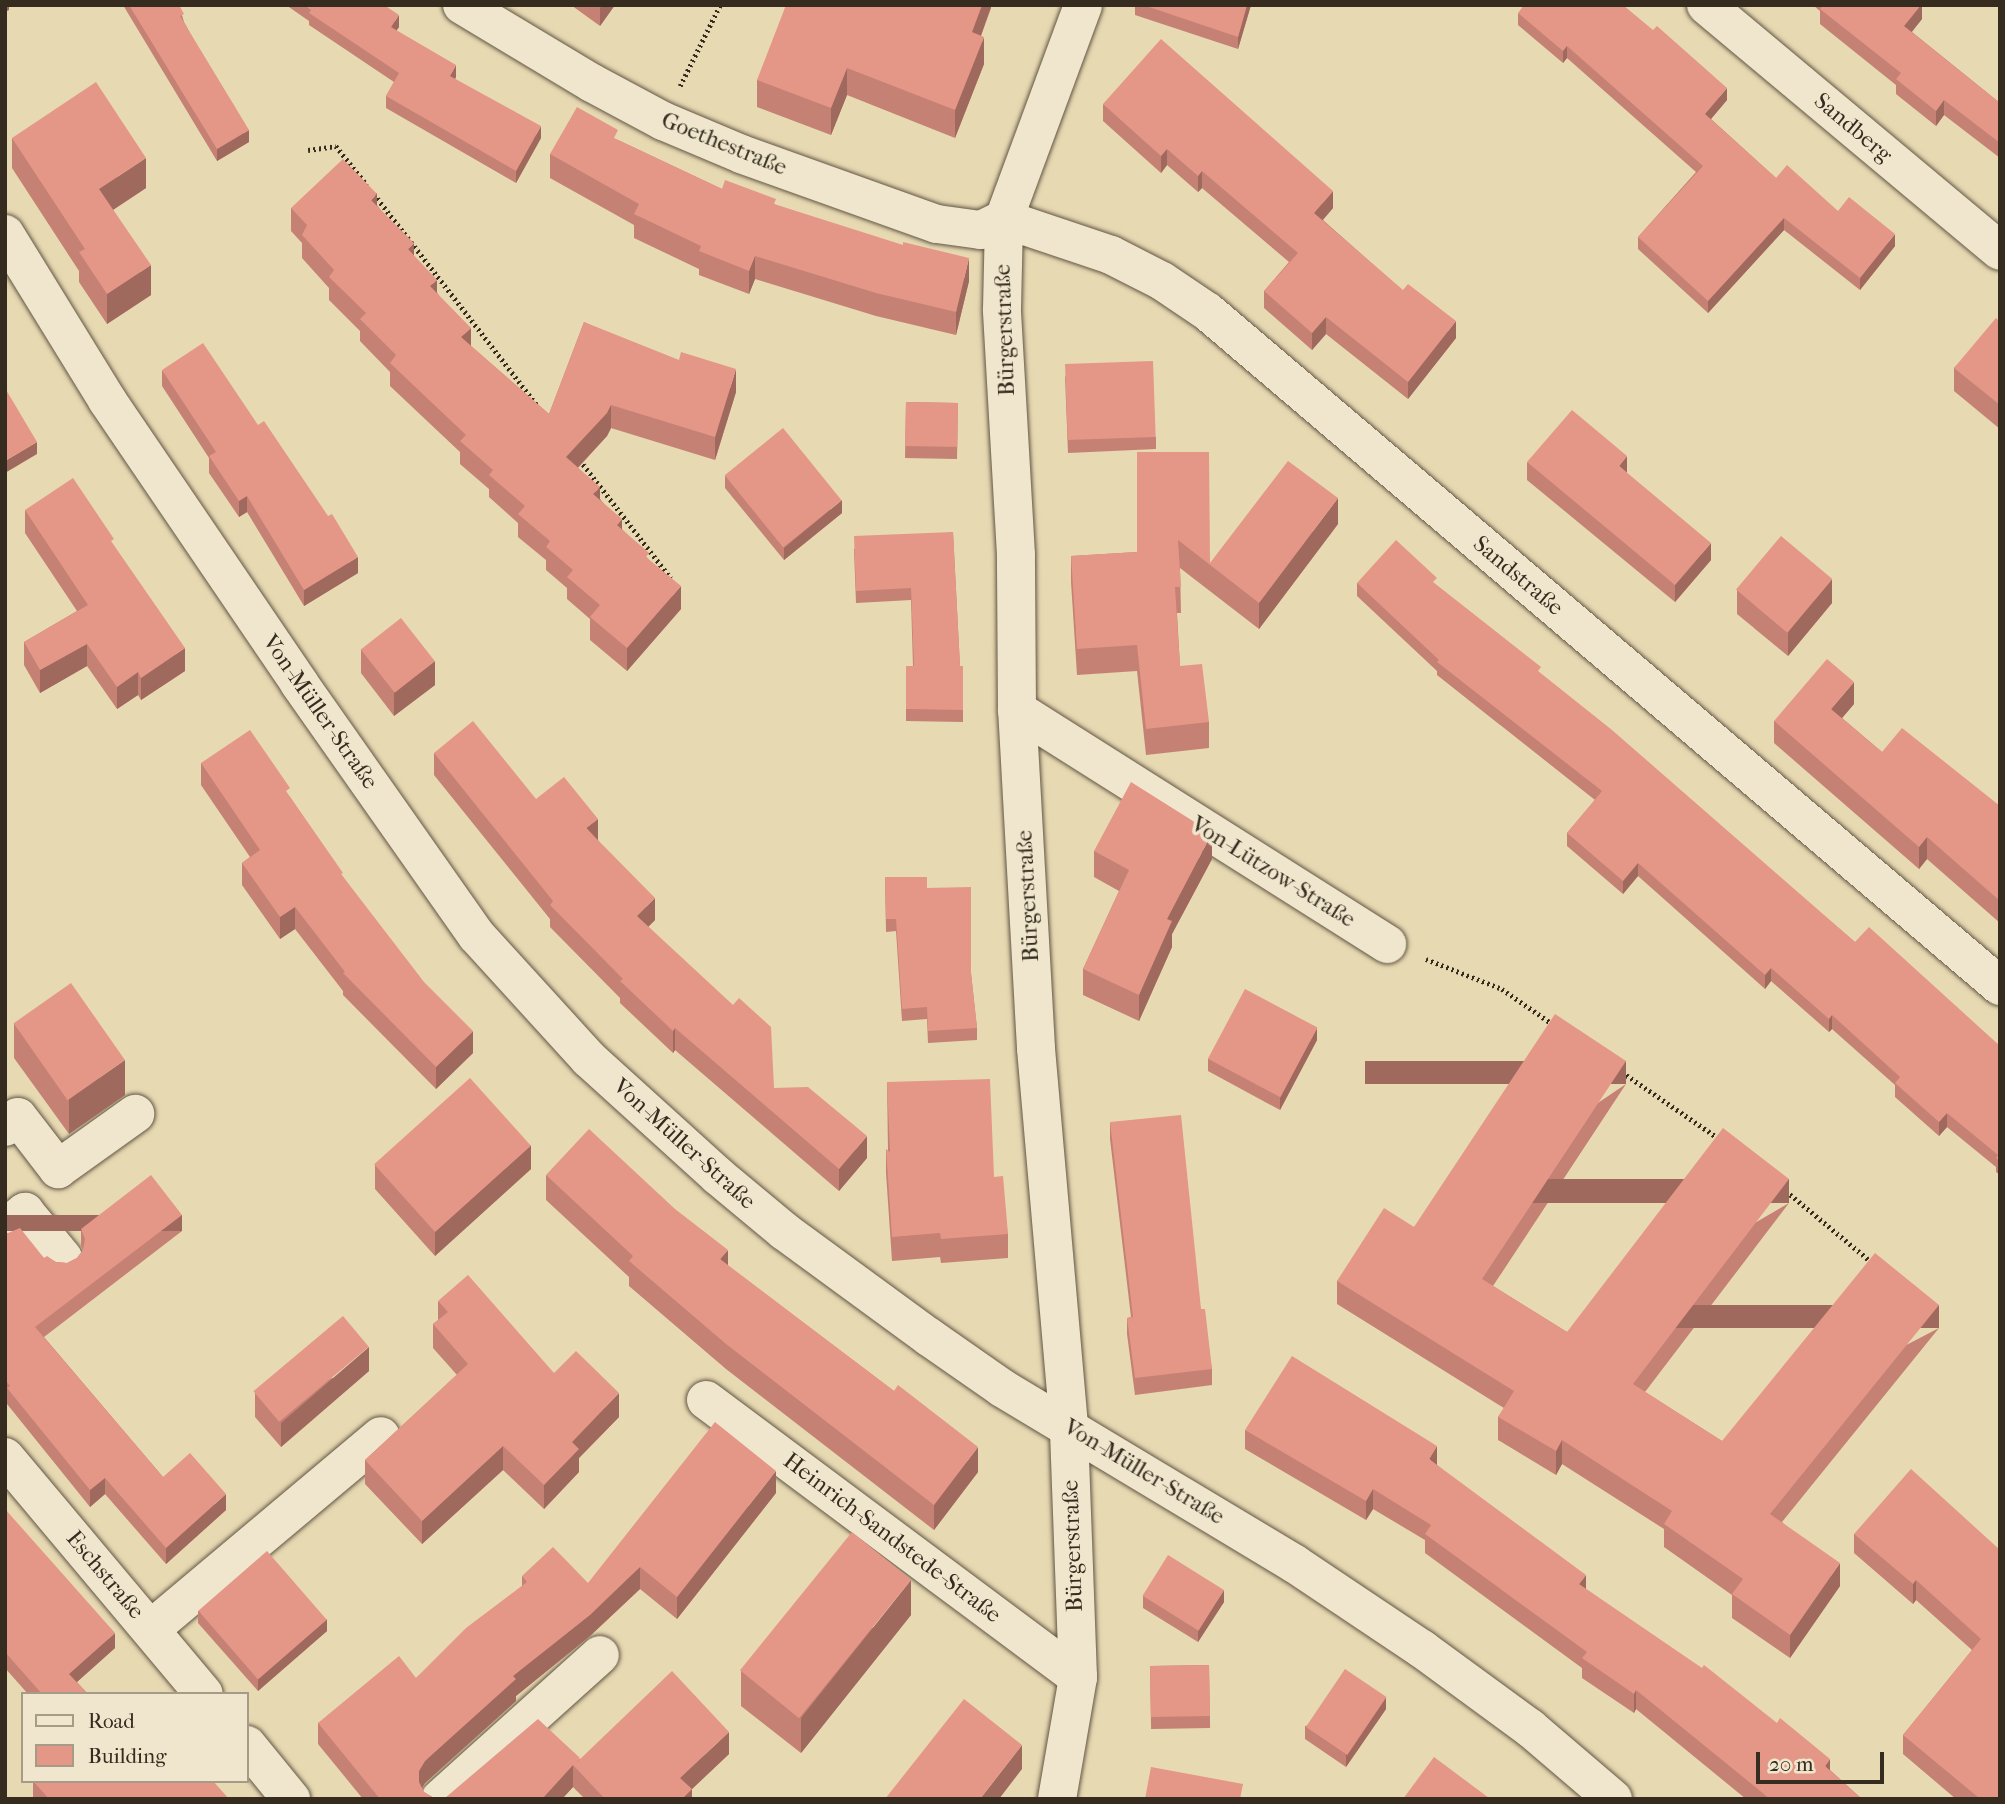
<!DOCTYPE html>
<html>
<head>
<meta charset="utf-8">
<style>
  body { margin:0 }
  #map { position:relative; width:2005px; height:1804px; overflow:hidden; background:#e7d9b2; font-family:"IM FELL French Canon",serif }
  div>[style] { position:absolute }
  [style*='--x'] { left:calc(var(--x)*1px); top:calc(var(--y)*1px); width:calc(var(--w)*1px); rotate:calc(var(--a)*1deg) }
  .path>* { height:4.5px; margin-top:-2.25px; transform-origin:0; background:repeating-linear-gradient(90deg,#352b1f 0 2px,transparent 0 5.5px) }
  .roads { filter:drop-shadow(0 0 2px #625644) drop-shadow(0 0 2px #625644) }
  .minor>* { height:38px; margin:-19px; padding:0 19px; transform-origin:19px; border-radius:19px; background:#efe6cd }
  .wall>* { inset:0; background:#c48174; transform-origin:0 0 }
  .shaded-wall>* { inset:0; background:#a0695e; transform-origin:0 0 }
  .building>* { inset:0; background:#e49687; transform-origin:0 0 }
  span { translate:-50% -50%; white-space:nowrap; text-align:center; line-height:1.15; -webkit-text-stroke:7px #efe6cd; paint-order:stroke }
  .street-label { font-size:23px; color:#352b1f }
  .frame { position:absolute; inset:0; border:7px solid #352b1f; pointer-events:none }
  .legend { position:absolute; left:21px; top:1692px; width:228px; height:91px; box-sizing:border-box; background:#efe6cd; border:2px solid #a59b87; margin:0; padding:9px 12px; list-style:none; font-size:21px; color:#352b1f }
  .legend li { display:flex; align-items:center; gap:14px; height:35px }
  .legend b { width:35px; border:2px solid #a59b87 }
  .scale { position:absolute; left:1756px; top:1752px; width:128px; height:32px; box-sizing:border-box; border:4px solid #352b1f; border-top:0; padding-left:9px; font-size:21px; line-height:24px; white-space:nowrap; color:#352b1f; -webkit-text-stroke:5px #efe6cd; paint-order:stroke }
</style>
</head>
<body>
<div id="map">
  <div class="path">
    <div style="--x:680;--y:86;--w:90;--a:-63.7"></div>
    <div style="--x:308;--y:150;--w:28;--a:-8"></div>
    <div style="--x:336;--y:146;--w:50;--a:51.5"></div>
    <div style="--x:374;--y:194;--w:268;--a:52.3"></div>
    <div style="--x:580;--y:460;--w:149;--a:52.4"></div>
    <div style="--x:1426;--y:959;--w:82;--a:21.5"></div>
    <div style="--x:1502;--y:989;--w:63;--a:34.7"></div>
    <div style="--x:1622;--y:1072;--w:116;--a:34.5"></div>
    <div style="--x:1786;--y:1191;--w:114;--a:39.7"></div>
  </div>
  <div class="roads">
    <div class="minor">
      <div style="--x:462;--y:5;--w:152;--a:31"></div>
      <div style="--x:592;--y:83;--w:81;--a:28.2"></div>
      <div style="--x:663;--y:121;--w:85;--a:22.9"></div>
      <div style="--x:741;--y:154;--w:208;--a:19.7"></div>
      <div style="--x:937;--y:224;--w:44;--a:7.8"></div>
      <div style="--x:981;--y:230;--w:25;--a:-26"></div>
      <div style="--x:1004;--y:219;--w:113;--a:18.6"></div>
      <div style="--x:1111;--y:255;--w:57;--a:27"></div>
      <div style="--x:1162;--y:281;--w:55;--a:34"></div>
      <div style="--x:1208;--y:312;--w:1040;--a:40.4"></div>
      <div style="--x:1706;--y:5;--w:383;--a:39.9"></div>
      <div style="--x:5;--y:234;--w:195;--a:58.4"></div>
      <div style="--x:107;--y:400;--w:342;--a:55.8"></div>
      <div style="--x:299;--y:683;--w:309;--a:54.9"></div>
      <div style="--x:477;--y:936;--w:166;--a:47.7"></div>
      <div style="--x:589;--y:1059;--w:174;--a:42.2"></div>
      <div style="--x:718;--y:1176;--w:86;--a:39.8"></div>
      <div style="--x:784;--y:1231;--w:180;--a:36.2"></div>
      <div style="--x:929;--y:1337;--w:89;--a:34.9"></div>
      <div style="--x:1002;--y:1388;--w:342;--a:31"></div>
      <div style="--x:1295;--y:1564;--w:153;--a:33.8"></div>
      <div style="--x:1422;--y:1649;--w:134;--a:36.2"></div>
      <div style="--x:1530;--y:1728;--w:109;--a:40.5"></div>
      <div style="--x:1017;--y:710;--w:438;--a:32.3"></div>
      <div style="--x:5;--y:1127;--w:16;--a:-38"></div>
      <div style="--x:18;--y:1117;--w:66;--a:52.4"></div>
      <div style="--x:58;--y:1169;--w:95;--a:-35.5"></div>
      <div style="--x:5;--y:1228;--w:26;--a:-39"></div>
      <div style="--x:25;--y:1212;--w:60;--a:50.4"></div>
      <div style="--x:706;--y:1400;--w:464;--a:36.7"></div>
      <div style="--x:5;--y:1457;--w:309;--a:50"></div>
      <div style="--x:151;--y:1629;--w:300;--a:-40"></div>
      <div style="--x:247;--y:1745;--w:70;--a:50.8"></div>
      <div style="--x:440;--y:1799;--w:215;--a:-42"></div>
      <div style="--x:1057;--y:1799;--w:124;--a:-80.2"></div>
      <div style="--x:1078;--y:1677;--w:251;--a:-92.1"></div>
      <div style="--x:1069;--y:1426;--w:379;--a:-95"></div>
      <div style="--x:1036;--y:1048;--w:339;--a:-93.2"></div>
      <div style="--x:1017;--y:710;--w:155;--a:-90.4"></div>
      <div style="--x:1016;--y:555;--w:246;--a:-93.3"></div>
      <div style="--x:1002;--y:309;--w:90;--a:-88.7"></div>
      <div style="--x:1004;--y:219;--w:228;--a:-69.7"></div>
    </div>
  </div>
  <div class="wall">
    <div style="clip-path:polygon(123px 5px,179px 5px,184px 22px,249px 142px,217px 161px)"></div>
    <div style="clip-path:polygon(286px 5px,384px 5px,399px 27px,396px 30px,456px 77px,455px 79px,541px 138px,516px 183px,386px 108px,386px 96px,394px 82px,309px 25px,309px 21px)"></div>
    <div style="clip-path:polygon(571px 5px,615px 5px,600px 26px)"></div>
    <div style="clip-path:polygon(991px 5px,981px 36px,984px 64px,955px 138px,847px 95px,831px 135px,757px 107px,757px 80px)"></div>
    <div style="clip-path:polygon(1135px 5px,1251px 5px,1238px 49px,1135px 15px)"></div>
    <div style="clip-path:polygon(1813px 5px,1922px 5px,1922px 19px,1912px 32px,2000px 103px,2000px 158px,1944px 115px,1936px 126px,1896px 94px,1896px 85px,1820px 24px,1820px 11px)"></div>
    <div style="clip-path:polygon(1518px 13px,1727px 100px,1711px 119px,1776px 178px,1838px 211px,1895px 246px,1860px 290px,1784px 230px,1708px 313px,1638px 249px,1638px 237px,1696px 172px,1567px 58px,1563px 63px,1518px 25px)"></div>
    <div style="clip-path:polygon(1103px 104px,1333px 208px,1323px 220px,1456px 338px,1408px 399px,1326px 334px,1312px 350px,1264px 308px,1264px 291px,1289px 262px,1202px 188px,1198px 192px,1167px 165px,1161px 173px,1103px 121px)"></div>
    <div style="clip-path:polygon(12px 138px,146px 188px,113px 210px,151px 295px,107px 324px,79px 282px,79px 271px,12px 168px)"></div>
    <div style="clip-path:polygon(618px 140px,722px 189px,776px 205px,969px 281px,956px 335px,876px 316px,755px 279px,749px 294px,699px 275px,699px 269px,634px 238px,634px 225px,550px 178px,550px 154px)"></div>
    <div style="clip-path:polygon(377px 205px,414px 256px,471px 346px,549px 414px,584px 322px,736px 392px,715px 460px,611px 428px,607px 436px,578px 468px,622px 529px,649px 560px,681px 609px,627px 671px,590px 640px,590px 619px,567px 599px,567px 588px,546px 570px,546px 560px,518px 537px,518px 523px,489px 497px,489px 489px,460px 464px,460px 452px,390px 386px,390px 372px,360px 341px,360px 331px,329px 300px,329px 288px,302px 258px,302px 243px,291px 231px,291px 208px)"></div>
    <div style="clip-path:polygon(2000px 322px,2000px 429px,1954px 391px,1954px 368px)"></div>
    <div style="clip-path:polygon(162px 370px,358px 573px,304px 606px,247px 512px,239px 517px,209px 473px,209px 458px,162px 386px)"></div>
    <div style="clip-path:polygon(1065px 376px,1156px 437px,1156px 449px,1068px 453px)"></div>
    <div style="left:906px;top:402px;width:52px;height:56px;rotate:1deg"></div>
    <div style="left:2000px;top:451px;width:25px;height:1px;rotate:90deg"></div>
    <div style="clip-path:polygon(1137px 452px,1210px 563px,1338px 524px,1259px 629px,1180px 568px,1181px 613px,1177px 613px,1180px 666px,1209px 722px,1209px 748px,1146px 755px,1137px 671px,1077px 675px,1071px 582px,1071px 556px,1137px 552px)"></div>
    <div style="clip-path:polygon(1527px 462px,1711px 560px,1675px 602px,1527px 480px)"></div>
    <div style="clip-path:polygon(725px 476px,842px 513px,784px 560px,725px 488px)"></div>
    <div style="clip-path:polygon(25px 510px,114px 546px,185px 671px,141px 700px,138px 695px,117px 709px,87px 666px,40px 693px,24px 665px,24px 642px,77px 611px,25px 533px)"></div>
    <div style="clip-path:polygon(953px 532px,960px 666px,963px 666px,963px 722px,906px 721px,906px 666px,913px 666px,911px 600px,856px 603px,854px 549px)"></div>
    <div style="clip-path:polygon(1357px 583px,1437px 586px,1855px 942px,2000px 1046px,2000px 1175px,1996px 1172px,1996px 1167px,1947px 1127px,1939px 1136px,1895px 1097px,1895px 1085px,1832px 1029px,1829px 1032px,1771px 981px,1765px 989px,1638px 876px,1623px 894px,1567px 846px,1567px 833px,1595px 800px,1437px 675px,1437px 671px,1357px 596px)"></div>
    <div style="clip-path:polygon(1737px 590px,1832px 603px,1788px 656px,1737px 614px)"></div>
    <div style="clip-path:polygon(361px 649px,435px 685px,394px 716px,361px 673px)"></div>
    <div style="clip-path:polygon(1854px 704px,1842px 718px,1882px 752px,2000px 806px,2000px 923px,1927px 859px,1919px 869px,1774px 743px,1774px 721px)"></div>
    <div style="clip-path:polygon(434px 753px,536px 799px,598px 840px,655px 920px,648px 927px,774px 1088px,867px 1158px,839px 1191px,675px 1050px,673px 1053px,620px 1003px,620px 998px,550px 927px,550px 919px,434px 775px)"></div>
    <div style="clip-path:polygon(201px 763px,290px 797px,343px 877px,473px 1053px,436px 1089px,343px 995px,343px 991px,295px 929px,280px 939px,242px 885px,242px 863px,250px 857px,201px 785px)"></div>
    <div style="clip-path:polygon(1094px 851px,1212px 859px,1172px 934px,1172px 947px,1139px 1021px,1083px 995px,1083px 969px,1119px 891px,1094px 877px)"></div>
    <div style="clip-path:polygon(885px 877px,927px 888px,971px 973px,977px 1028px,977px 1040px,928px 1043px,927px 1019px,902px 1021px,896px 931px,886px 932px)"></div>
    <div style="clip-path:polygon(14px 1023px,125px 1095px,69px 1134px,14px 1058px)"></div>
    <div style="clip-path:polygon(1317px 1040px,1280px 1110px,1208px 1071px,1208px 1059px)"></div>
    <div style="clip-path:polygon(887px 1082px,994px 1177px,1008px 1234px,1008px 1258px,941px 1263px,940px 1257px,892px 1261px,886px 1173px,886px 1149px,888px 1151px)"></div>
    <div style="clip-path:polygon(1626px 1084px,1493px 1286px,1567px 1332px,1789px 1203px,1645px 1392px,1722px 1441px,1939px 1328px,1782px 1522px,1840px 1586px,1790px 1658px,1732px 1618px,1732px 1595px,1664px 1547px,1664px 1529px,1562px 1464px,1556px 1475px,1498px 1440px,1498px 1417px,1504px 1408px,1337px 1304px,1337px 1281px,1414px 1227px)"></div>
    <div style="clip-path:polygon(1110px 1122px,1201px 1309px,1212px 1369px,1212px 1385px,1135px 1395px,1127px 1334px,1127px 1318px,1131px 1317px,1110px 1139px)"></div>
    <div style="clip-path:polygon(375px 1165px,531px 1169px,435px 1256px,375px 1189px)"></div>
    <div style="clip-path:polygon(546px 1175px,728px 1266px,894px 1391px,978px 1472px,934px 1530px,726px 1369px,629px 1286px,629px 1277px,546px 1200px)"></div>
    <div style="clip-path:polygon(81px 1229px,182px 1231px,44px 1337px,163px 1477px,226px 1510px,166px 1564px,105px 1494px,90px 1507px,7px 1404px,7px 1398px,5px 1396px,5px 1233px,44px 1258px,56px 1262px,67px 1263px,77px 1258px,83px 1250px,81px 1246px)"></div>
    <div style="clip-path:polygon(438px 1301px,554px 1373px,619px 1417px,579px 1458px,579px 1472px,544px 1509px,503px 1470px,422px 1544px,365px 1484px,365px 1460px,457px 1375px,433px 1348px,433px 1324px,438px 1320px)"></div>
    <div style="clip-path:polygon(369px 1371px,281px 1447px,255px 1417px,255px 1393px)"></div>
    <div style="clip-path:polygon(1245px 1430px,1437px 1465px,1586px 1589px,1830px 1770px,1862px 1799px,1746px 1799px,1636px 1709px,1634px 1713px,1582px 1678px,1582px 1668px,1425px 1553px,1425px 1540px,1373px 1509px,1366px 1520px,1245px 1449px)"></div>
    <div style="clip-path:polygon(776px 1493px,677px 1619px,640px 1589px,590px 1636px,516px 1696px,516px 1701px,425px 1783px,422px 1788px,424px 1792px,434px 1798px,445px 1798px,580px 1759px,729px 1754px,692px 1789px,692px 1799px,585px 1799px,573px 1787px,562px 1799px,363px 1799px,318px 1744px,318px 1723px,416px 1678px,522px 1586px,522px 1576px,588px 1583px)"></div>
    <div style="clip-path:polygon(5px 1509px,115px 1648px,77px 1682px,88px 1694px,28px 1694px,5px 1668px)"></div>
    <div style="clip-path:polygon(1854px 1534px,2000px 1550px,2000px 1799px,1956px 1799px,1903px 1754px,1903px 1735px,1972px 1650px,1916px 1600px,1913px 1604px,1854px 1553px)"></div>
    <div style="clip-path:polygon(1143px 1596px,1224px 1602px,1198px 1642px,1143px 1608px)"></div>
    <div style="clip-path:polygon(198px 1611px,327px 1631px,258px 1691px,198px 1623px)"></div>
    <div style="clip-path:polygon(911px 1615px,801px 1753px,741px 1706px,741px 1671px)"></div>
    <div style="left:1209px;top:1665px;width:63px;height:59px;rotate:89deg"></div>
    <div style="clip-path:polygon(1386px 1709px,1346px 1767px,1305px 1739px,1305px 1726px)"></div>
    <div style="clip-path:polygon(33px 1781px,229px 1799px,35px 1799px,33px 1797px)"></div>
  </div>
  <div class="shaded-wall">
    <div style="clip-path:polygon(5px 5px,9px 5px,9px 10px,5px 12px)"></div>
    <div style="clip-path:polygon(602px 5px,615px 5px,600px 26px,600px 8px)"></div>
    <div style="clip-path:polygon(982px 5px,991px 5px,991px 8px,972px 60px,972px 32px)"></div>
    <div style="clip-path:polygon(1247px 5px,1251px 5px,1238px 49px,1238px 37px)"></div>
    <div style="clip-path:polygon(1921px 5px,1922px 5px,1922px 19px,1904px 41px,1904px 26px)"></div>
    <div style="clip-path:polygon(399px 15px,399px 27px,391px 39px,391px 27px)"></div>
    <div style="clip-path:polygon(984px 37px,984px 64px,955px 138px,955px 110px)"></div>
    <div style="clip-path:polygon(1567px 46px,1567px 58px,1563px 63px,1563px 51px)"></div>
    <div style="clip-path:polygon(456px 65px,456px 77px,450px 88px,450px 76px)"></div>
    <div style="clip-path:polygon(847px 68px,847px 95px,831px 135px,831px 108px)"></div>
    <div style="clip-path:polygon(1727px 88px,1727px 100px,1705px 126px,1705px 114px)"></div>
    <div style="clip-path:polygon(1944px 100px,1944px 115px,1936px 126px,1936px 111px)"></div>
    <div style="clip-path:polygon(541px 126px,541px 138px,516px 183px,516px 171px)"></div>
    <div style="clip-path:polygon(249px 130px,249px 142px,217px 161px,217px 149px)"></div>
    <div style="clip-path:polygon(1167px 149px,1167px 165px,1161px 173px,1161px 156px)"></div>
    <div style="clip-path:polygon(146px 158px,146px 188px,99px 219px,99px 189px)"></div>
    <div style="clip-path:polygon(1202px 171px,1202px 188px,1198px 192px,1198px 176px)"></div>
    <div style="clip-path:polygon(1333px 191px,1333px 208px,1314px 230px,1314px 213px)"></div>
    <div style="clip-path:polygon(377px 194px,377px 217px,371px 200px)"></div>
    <div style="clip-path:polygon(1784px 218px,1784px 230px,1708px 313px,1708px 301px)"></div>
    <div style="clip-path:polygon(1895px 234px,1895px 246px,1860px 290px,1860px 278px)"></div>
    <div style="clip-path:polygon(414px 243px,414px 266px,408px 249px)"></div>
    <div style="clip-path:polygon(755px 256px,755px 279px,749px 294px,749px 271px)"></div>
    <div style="clip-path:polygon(969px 258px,969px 281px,956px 335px,956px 312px)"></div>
    <div style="clip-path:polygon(151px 265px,151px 295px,107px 324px,107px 294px)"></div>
    <div style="clip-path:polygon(437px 280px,437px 303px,430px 286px)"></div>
    <div style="clip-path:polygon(1326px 317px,1326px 334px,1312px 350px,1312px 333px)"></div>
    <div style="clip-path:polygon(1456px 321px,1456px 338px,1408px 399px,1408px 382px)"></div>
    <div style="clip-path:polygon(471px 328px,471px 350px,461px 337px)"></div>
    <div style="clip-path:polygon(736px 369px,736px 392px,715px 460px,715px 437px)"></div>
    <div style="clip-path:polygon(611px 405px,611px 428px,607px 436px,566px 480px,566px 457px)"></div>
    <div style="clip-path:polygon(37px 442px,37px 454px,5px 473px,5px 461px)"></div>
    <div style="clip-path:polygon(1627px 456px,1627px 473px,1619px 466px)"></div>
    <div style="clip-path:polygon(600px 487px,600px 510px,593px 494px)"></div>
    <div style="clip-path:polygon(247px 496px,247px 512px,239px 517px,239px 501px)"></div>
    <div style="clip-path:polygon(1338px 498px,1338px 524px,1259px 629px,1259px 603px)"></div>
    <div style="clip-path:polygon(842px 500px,842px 513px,784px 560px,784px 548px)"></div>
    <div style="clip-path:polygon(622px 519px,622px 542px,617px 525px)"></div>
    <div style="clip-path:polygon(1711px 543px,1711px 560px,1675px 602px,1675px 585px)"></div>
    <div style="clip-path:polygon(358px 557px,358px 573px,304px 606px,304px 590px)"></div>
    <div style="clip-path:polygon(1832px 579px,1832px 603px,1788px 656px,1788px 632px)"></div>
    <div style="clip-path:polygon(681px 586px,681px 609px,627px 671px,627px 648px)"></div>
    <div style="clip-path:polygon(87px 644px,87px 666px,40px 693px,40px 670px)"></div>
    <div style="clip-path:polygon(185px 648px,185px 671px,141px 700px,141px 678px)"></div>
    <div style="clip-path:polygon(435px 661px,435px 685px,394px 716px,394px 692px)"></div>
    <div style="clip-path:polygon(138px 672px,138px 695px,117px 709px,117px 687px)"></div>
    <div style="clip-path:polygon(1854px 682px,1854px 704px,1831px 731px,1831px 709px)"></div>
    <div style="clip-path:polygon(598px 819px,598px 841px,586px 828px)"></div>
    <div style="clip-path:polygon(1212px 833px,1212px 859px,1172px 934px,1172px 947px,1139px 1021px,1139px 995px,1167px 919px)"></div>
    <div style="clip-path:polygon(1927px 837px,1927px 859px,1919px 869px,1919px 847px)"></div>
    <div style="clip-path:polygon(1638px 863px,1638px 876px,1623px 894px,1623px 881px)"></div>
    <div style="clip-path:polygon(655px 898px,655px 920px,637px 938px,637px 916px)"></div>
    <div style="clip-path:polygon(295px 907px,295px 929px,280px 939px,280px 917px)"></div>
    <div style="clip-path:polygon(1771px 968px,1771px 981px,1765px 989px,1765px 975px)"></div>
    <div style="clip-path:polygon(1832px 1015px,1832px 1029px,1829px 1032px,1829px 1019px)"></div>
    <div style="clip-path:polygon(675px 1028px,675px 1050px,673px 1053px,673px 1031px)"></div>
    <div style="clip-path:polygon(1317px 1028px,1317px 1040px,1280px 1110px,1280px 1098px)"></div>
    <div style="clip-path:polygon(473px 1031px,473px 1053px,436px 1089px,436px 1067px)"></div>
    <div style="clip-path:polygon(125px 1060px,125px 1095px,69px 1134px,69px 1099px)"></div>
    <div style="left:1626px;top:1061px;width:23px;height:261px;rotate:90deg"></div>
    <div style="clip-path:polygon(1947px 1113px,1947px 1127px,1939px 1136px,1939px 1122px)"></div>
    <div style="clip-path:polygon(867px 1136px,867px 1158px,839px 1191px,839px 1169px)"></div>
    <div style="clip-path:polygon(531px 1145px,531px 1169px,435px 1256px,435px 1232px)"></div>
    <div style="left:1789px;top:1179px;width:24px;height:258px;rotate:90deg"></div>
    <div style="left:182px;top:1215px;width:16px;height:185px;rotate:90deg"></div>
    <div style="clip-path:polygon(728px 1250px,728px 1275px,720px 1259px)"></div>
    <div style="left:1939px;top:1305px;width:23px;height:269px;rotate:90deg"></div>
    <div style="clip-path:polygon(369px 1347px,369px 1371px,281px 1447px,281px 1423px)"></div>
    <div style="clip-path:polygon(619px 1393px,619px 1417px,579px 1458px,579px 1472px,544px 1509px,544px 1485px,572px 1442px)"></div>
    <div style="clip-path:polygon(1562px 1440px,1562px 1464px,1556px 1475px,1556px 1451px)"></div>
    <div style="clip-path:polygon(503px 1446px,503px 1470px,422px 1544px,422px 1521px)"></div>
    <div style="clip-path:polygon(1437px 1446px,1437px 1466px,1429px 1459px)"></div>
    <div style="clip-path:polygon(978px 1447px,978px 1472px,934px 1530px,934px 1505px)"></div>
    <div style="clip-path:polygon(776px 1471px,776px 1493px,677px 1619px,677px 1597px)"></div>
    <div style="clip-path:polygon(105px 1478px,105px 1494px,90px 1507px,90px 1490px)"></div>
    <div style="clip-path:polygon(1373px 1489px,1373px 1509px,1366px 1520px,1366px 1501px)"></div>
    <div style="clip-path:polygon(226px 1494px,226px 1510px,166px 1564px,166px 1548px)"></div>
    <div style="clip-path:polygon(1840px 1563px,1840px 1586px,1790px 1658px,1790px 1635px)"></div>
    <div style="clip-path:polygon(640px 1567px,640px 1589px,590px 1636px,516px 1696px,516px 1701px,425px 1783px,419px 1793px,419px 1771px,425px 1761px,513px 1676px)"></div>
    <div style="clip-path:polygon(1586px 1575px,1586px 1594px,1579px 1584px)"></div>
    <div style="clip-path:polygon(911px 1580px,911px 1615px,801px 1753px,801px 1718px)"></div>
    <div style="clip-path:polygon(1916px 1580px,1916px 1600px,1913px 1604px,1913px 1584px)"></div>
    <div style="clip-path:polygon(1224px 1590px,1224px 1602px,1198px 1642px,1198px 1630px)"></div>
    <div style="clip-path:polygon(327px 1619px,327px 1631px,258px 1691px,258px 1679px)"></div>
    <div style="clip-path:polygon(115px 1633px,115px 1648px,69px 1689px,69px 1674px)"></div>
    <div style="clip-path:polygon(1636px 1690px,1636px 1709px,1634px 1713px,1634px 1694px)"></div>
    <div style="clip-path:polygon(1386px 1697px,1386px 1709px,1346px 1767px,1346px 1755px)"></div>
    <div style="clip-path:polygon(729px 1732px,729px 1754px,692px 1789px,692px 1799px,682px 1799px,680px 1778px)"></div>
    <div style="clip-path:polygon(1022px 1745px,1022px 1769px,999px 1799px,980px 1799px)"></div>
    <div style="clip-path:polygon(1830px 1759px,1830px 1778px,1825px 1766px)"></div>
    <div style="clip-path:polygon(573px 1765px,573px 1787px,562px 1799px,542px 1799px)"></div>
  </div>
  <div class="building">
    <div style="clip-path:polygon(129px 5px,179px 5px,184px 14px,180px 16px,249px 130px,217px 149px)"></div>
    <div style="clip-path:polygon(304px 5px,384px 5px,399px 15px,391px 27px,456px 65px,450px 76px,541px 126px,516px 171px,386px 96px,399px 73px,309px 13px,311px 10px)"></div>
    <div style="clip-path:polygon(786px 5px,982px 5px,972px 32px,984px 37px,955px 110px,847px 68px,831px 108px,757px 80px)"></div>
    <div style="clip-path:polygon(1143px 5px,1247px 5px,1238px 37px)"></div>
    <div style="clip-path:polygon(1524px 5px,1623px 5px,1653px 30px,1657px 26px,1727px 88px,1705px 114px,1776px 178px,1787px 165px,1838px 211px,1849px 197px,1895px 234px,1860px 278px,1784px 218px,1708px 301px,1638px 237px,1703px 166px,1567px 46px,1563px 51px,1518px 13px)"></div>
    <div style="clip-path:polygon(1823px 5px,1921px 5px,1904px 26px,2000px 103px,2000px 143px,1944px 100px,1936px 111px,1896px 79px,1901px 73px,1820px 9px)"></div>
    <div style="clip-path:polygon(1161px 39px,1333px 191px,1314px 213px,1403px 290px,1408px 284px,1456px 321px,1408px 382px,1326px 317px,1312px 333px,1264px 291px,1298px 253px,1202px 171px,1198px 176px,1167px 149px,1161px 156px,1103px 104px)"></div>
    <div style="clip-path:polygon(96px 82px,146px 158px,99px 189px,151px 265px,107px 294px,79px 252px,85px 249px,12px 138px)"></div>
    <div style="clip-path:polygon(577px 107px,618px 130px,614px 138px,722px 189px,725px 180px,776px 199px,774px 204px,903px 245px,903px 242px,969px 258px,956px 312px,876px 293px,755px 256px,749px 271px,699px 251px,701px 246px,634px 214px,639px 204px,550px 154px)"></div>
    <div style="clip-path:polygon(343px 159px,377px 194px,371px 200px,414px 243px,408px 249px,437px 280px,430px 286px,471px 328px,461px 337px,549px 414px,584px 322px,679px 360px,681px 352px,736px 369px,715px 437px,611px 405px,607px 413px,566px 457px,600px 487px,593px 494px,622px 519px,617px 525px,649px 553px,646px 557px,681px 586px,627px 648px,590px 617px,600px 605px,567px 577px,573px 570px,546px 547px,550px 541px,518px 514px,525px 506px,489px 475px,493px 470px,460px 441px,466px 435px,390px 363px,396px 355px,360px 319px,366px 313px,329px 277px,334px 270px,302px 235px,307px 225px,291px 208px)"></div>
    <div style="clip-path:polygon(1996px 318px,2000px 322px,2000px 405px,1954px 368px)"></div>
    <div style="clip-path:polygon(203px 343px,258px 425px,264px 421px,328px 516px,332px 514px,358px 557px,304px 590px,247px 496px,239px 501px,209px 456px,216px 452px,162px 370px)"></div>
    <div style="left:1153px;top:361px;width:76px;height:88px;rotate:88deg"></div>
    <div style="clip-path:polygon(5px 388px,37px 442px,5px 461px)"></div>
    <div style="left:906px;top:402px;width:52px;height:44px;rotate:1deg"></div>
    <div style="clip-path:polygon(1572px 410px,1627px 456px,1619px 466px,1711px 543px,1675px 585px,1527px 462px)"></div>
    <div style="left:783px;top:428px;width:93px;height:75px;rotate:51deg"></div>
    <div style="clip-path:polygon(1137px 452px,1209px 452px,1210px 563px,1288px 461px,1338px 498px,1259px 603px,1178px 540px,1181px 587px,1175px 587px,1180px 666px,1202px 664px,1209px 722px,1146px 729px,1137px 645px,1077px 649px,1071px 556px,1137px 552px)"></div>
    <div style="clip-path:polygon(73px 478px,114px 539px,111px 541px,185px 648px,141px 678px,138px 672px,117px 687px,87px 644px,40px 670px,24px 642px,88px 605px,25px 510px)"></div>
    <div style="clip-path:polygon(953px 532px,960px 666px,963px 666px,963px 710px,906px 709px,906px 666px,914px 666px,911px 588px,856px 591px,854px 536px)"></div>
    <div style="left:1781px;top:536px;width:67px;height:70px;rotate:40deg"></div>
    <div style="clip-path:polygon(1396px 540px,1437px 578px,1433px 582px,1541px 667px,1538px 671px,1612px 730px,1855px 942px,1869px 927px,2000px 1046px,2000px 1162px,1996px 1158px,1998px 1155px,1947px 1113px,1939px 1122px,1895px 1083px,1900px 1077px,1832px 1015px,1829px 1019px,1771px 968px,1765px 975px,1638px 863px,1623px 881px,1567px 833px,1602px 791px,1437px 662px,1439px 660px,1357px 583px)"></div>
    <div style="left:401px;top:618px;width:55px;height:51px;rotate:52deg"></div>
    <div style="clip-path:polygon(1827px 659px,1854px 682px,1831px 709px,1882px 752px,1902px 728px,2000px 806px,2000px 901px,1927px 837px,1919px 847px,1774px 721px)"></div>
    <div style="clip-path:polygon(473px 721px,536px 799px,564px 777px,598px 819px,586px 828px,655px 898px,637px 916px,733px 1005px,739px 998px,771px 1027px,774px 1088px,808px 1087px,867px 1136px,839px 1169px,675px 1028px,673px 1031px,620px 981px,623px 979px,550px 905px,553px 901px,434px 753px)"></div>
    <div style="clip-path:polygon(250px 730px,290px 788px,286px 791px,343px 873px,341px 874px,424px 982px,473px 1031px,436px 1067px,343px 973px,345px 972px,295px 907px,280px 917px,242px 863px,260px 850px,201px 763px)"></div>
    <div style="clip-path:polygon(1131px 782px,1212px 833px,1167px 919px,1172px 921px,1139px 995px,1083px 969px,1129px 870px,1094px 851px)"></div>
    <div style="clip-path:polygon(885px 877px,927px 877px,927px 888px,971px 887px,971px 973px,977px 1028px,928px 1031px,927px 1007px,902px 1009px,896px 919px,886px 919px)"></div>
    <div style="left:71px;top:983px;width:94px;height:70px;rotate:55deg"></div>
    <div style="left:1245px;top:989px;width:82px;height:79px;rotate:28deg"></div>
    <div style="clip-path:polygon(1555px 1014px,1626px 1061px,1482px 1279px,1567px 1332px,1723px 1128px,1789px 1179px,1633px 1384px,1722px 1441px,1875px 1253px,1939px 1305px,1770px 1514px,1840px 1563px,1790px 1635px,1732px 1594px,1743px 1579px,1664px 1524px,1672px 1511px,1562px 1440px,1556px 1451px,1498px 1417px,1514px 1391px,1337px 1281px,1384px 1208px,1414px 1227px)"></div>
    <div style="left:470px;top:1078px;width:91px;height:129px;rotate:48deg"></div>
    <div style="clip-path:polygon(990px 1079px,994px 1177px,1003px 1176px,1008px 1234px,941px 1239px,940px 1233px,892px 1237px,886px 1149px,890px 1152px,887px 1082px)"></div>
    <div style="clip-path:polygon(1181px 1115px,1201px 1309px,1205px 1309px,1212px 1369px,1135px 1378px,1127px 1318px,1133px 1317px,1110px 1122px)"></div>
    <div style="clip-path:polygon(589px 1129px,675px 1209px,728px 1250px,720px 1259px,894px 1391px,898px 1385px,978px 1447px,934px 1505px,726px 1344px,629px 1261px,633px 1256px,546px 1175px)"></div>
    <div style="clip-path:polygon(151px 1175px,182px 1215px,35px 1327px,163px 1477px,190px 1453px,226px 1494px,166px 1548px,105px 1478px,90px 1490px,7px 1388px,10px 1386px,5px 1380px,5px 1233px,8px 1233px,20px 1228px,44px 1258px,47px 1256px,56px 1262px,67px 1263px,77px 1258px,83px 1250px,85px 1239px,81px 1229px)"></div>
    <div style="clip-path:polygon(468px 1275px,554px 1373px,576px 1351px,619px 1393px,572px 1442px,579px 1449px,544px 1485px,503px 1446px,422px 1521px,365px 1460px,468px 1364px,433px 1324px,448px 1312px,438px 1301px)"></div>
    <div style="left:343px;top:1316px;width:40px;height:117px;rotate:50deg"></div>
    <div style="clip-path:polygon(1292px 1356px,1437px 1446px,1429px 1459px,1586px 1575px,1579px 1584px,1702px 1668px,1704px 1665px,1777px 1723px,1780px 1718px,1830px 1759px,1825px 1766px,1862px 1799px,1770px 1799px,1636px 1690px,1634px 1694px,1582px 1658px,1587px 1652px,1425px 1534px,1431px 1525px,1373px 1489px,1366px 1501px,1245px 1430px)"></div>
    <div style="clip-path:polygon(715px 1422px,776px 1471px,677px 1597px,640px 1567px,590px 1615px,513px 1676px,516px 1679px,425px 1761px,419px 1771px,419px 1782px,424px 1792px,434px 1798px,445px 1798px,538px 1719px,580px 1758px,576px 1763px,672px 1671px,729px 1732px,680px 1778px,692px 1789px,682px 1799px,605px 1799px,573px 1765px,542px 1799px,380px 1799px,318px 1723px,399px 1656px,416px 1678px,466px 1628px,527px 1582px,522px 1576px,553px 1547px,588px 1583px)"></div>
    <div style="clip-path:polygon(1911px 1469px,2000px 1550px,2000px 1799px,1978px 1799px,1979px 1798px,1903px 1735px,1981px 1639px,1916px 1580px,1913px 1584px,1854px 1534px)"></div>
    <div style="clip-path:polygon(5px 1509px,115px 1633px,69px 1674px,88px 1694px,42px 1694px,5px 1652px)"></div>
    <div style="left:852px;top:1532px;width:76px;height:178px;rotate:39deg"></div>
    <div style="left:267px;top:1551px;width:91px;height:91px;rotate:49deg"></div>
    <div style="left:1168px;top:1555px;width:66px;height:48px;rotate:32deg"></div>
    <div style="left:1209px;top:1665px;width:51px;height:59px;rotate:89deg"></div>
    <div style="left:1345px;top:1669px;width:50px;height:70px;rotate:34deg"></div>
    <div style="clip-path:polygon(964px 1699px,1022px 1745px,980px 1799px,885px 1799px)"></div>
    <div style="clip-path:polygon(1434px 1757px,1489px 1798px,1488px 1799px,1403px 1799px)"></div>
    <div style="clip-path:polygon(1151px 1767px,1243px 1784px,1240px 1799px,1145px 1799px)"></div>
    <div style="clip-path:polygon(33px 1781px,213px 1781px,229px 1799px,49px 1799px)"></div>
  </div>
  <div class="street-label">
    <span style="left:1853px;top:128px;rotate:40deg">Sandberg</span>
    <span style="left:724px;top:144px;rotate:22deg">Goethestraße</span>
    <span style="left:1005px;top:330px;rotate:-92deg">Bürgerstraße</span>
    <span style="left:1518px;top:576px;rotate:40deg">Sandstraße</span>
    <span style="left:320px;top:712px;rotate:55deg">Von-Müller-Straße</span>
    <span style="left:1273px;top:872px;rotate:32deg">Von-Lützow-Straße</span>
    <span style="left:1028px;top:896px;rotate:-93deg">Bürgerstraße</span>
    <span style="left:684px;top:1144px;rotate:42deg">Von-Müller-Straße</span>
    <span style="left:1144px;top:1472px;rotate:31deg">Von-Müller-Straße</span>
    <span style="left:892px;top:1538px;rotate:37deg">Heinrich-Sandstede-Straße</span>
    <span style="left:1073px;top:1546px;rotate:-92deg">Bürgerstraße</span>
    <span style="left:105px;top:1575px;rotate:50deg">Eschstraße</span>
  </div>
  <div class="frame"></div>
  <ul class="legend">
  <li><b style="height:9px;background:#efe6cd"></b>Road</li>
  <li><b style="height:19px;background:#e49687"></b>Building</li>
  </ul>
  <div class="scale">20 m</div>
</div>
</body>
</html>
